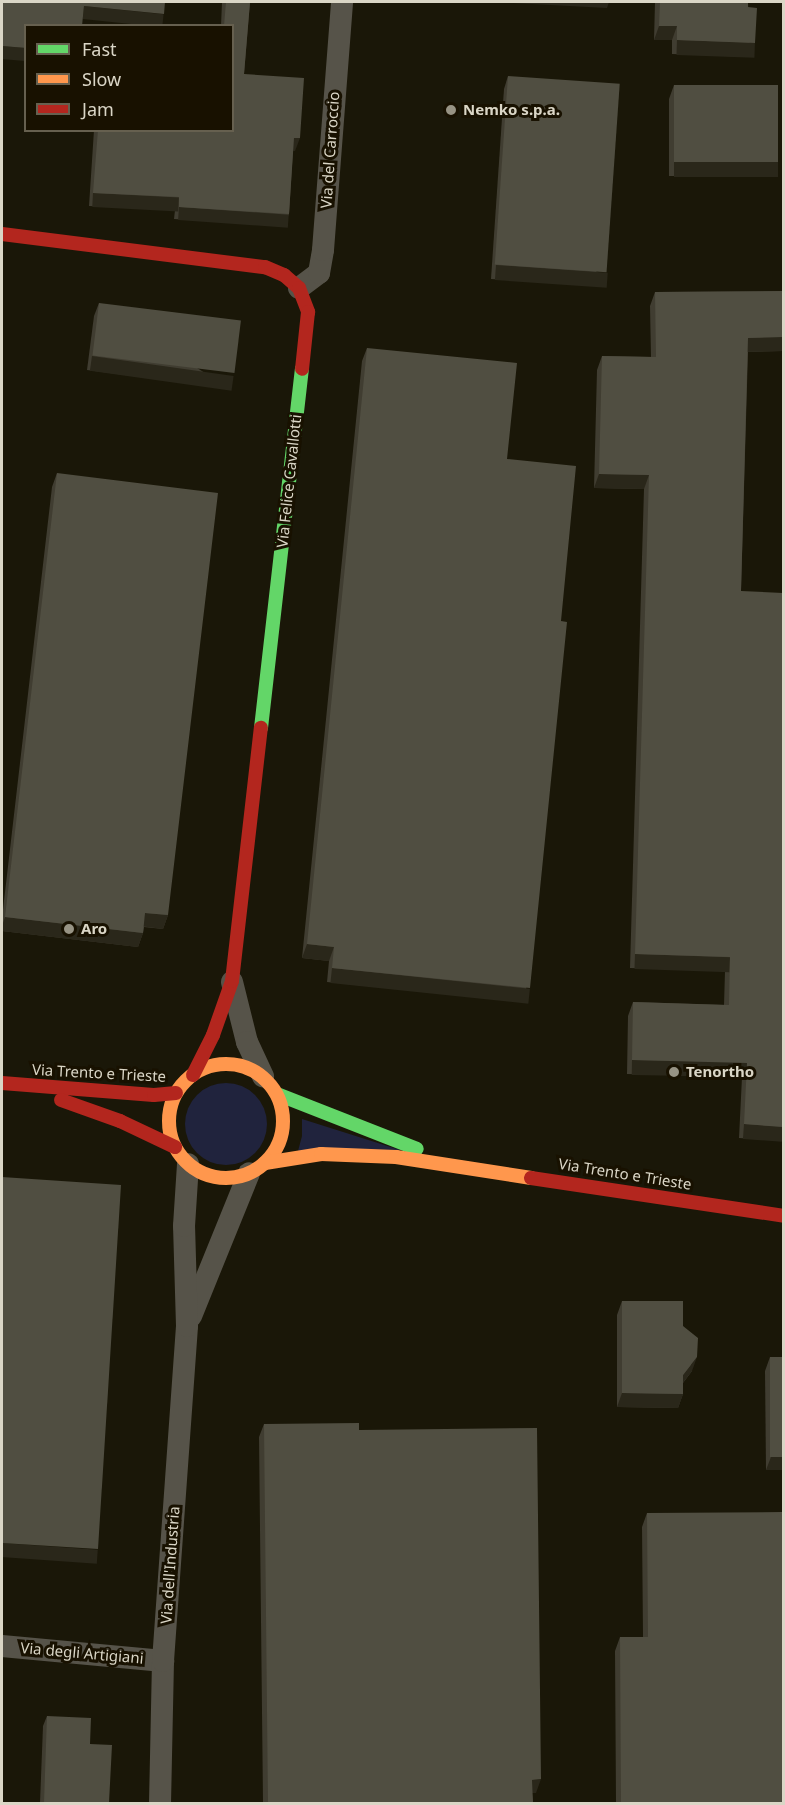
<!DOCTYPE html>
<html>
<head>
<meta charset="utf-8">
<style>
  body { margin:0 }
  #map { position:relative; width:785px; height:1805px; overflow:hidden; background:#1a1708; font-family:"Noto Sans",sans-serif }
  div>[style] { position:absolute }
  [style*='--x'] { left:calc(var(--x)*1px); top:calc(var(--y)*1px); width:calc(var(--w)*1px); rotate:calc(var(--a)*1deg) }
  .green>* { inset:0; background:#20233d }
  .round { border-radius:50% }
  .street>* { height:22px; margin:-11px; padding:0 11px; transform-origin:11px; border-radius:11px; background:#565349 }
  .fast>* { height:14px; margin:-7px; padding:0 7px; transform-origin:7px; border-radius:7px; background:#63d668 }
  .slow>* { height:14px; margin:-7px; padding:0 7px; transform-origin:7px; border-radius:7px; background:#ff974d }
  .slow>.ring { margin:-7px; padding:0; box-sizing:content-box; background:none; border:14px solid #ff974d; border-radius:50% }
  .jam>* { height:14px; margin:-7px; padding:0 7px; transform-origin:7px; border-radius:7px; background:#b3261e }
  .wall>* { inset:0; background:#403d31 }
  .shaded-wall>* { inset:0; background:#2a271a; transform-origin:0 0 }
  .building>* { inset:0; background:#504e41; transform-origin:0 0 }
  .dots>* { width:16px; height:16px; translate:-50% -50%; box-sizing:border-box; border:3px solid #181100; border-radius:50% }
  span { translate:-50% -50%; white-space:nowrap; text-align:center; line-height:1.15; -webkit-text-stroke:6px #181100; paint-order:stroke }
  .poi-label { font-size:15px; color:#dad6c6; font-weight:700 }
  .left { translate:0 -50%; text-align:left }
  .street-label { font-size:15px; color:#dad6c6 }
  .frame { position:absolute; inset:0; border:3px solid #dad6c6; pointer-events:none }
  .legend { position:absolute; left:24px; top:24px; width:210px; height:108px; box-sizing:border-box; background:#181100; border:2px solid #66604f; margin:0; padding:8px 10px; list-style:none; font-size:18px; color:#dad6c6 }
  .legend li { display:flex; align-items:center; gap:12px; height:30px }
  .legend b { width:30px; border:2px solid #66604f }
</style>
</head>
<body>
<div id="map">
  <div class="green">
    <div class="round" style="left:185px;top:1083px;width:82px;height:82px"></div>
    <div style="clip-path:polygon(302px 1119px,400px 1150px,298px 1151px,302px 1136px)"></div>
  </div>
  <div class="street">
    <div style="--x:299;--y:288;--w:25;--a:-37"></div>
    <div style="--x:319;--y:273;--w:23;--a:-80"></div>
    <div style="--x:323;--y:250;--w:249;--a:-85.6"></div>
    <div style="--x:232;--y:982;--w:62;--a:76"></div>
    <div style="--x:247;--y:1042;--w:38;--a:65"></div>
    <div style="--x:191;--y:1316;--w:154;--a:-67.9"></div>
    <div style="--x:2;--y:1646;--w:162;--a:5.3"></div>
    <div style="--x:160;--y:1804;--w:143;--a:-88.8"></div>
    <div style="--x:163;--y:1661;--w:336;--a:-85.9"></div>
    <div style="--x:187;--y:1326;--w:100;--a:-91.7"></div>
    <div style="--x:184;--y:1226;--w:62;--a:-86.3"></div>
  </div>
  <div class="fast">
    <div style="--x:261;--y:728;--w:361;--a:-83.5"></div>
    <div style="--x:277;--y:1094;--w:150;--a:21.4"></div>
  </div>
  <div class="slow">
    <div class="ring" style="left:169px;top:1064px;width:100px;height:100px"></div>
    <div style="--x:265;--y:1163;--w:57;--a:-9.1"></div>
    <div style="--x:321;--y:1154;--w:75;--a:2.3"></div>
    <div style="--x:396;--y:1157;--w:137;--a:8.8"></div>
  </div>
  <div class="jam">
    <div style="--x:2;--y:234;--w:265;--a:7.2"></div>
    <div style="--x:265;--y:267;--w:21;--a:23"></div>
    <div style="--x:284;--y:275;--w:20;--a:41"></div>
    <div style="--x:299;--y:288;--w:26;--a:69"></div>
    <div style="--x:308;--y:312;--w:57;--a:96"></div>
    <div style="--x:193;--y:1075;--w:45;--a:-63.4"></div>
    <div style="--x:213;--y:1035;--w:57;--a:-70.6"></div>
    <div style="--x:232;--y:981;--w:255;--a:-83.5"></div>
    <div style="--x:2;--y:1083;--w:152;--a:4.5"></div>
    <div style="--x:154;--y:1095;--w:22;--a:-5"></div>
    <div style="--x:61;--y:1100;--w:63;--a:19.6"></div>
    <div style="--x:120;--y:1121;--w:61;--a:25.3"></div>
    <div style="--x:531;--y:1178;--w:256;--a:8.5"></div>
  </div>
  <div class="wall">
    <div style="clip-path:polygon(222px 2px,250px 2px,244px 74px,295px 151px,293px 150px,289px 214px,284px 226px,174px 219px,175px 210px,89px 206px,94px 130px,232px 130px,232px 26px,221px 26px)"></div>
    <div style="clip-path:polygon(655px 2px,748px 2px,750px 57px,672px 54px,672px 40px,654px 40px)"></div>
    <div style="clip-path:polygon(508px 76px,603px 286px,491px 279px,504px 89px)"></div>
    <div style="clip-path:polygon(674px 85px,778px 162px,773px 176px,669px 176px,669px 99px)"></div>
    <div style="clip-path:polygon(783px 291px,783px 351px,748px 352px,741px 591px,782px 903px,783px 1141px,739px 1138px,742px 1077px,627px 1074px,628px 1016px,633px 1002px,724px 1005px,725px 971px,630px 968px,644px 489px,594px 488px,597px 370px,602px 356px,651px 357px,650px 306px,655px 292px)"></div>
    <div style="clip-path:polygon(99px 303px,229px 389px,87px 370px,94px 316px)"></div>
    <div style="clip-path:polygon(367px 348px,507px 459px,561px 621px,525px 1002px,327px 982px,329px 961px,302px 958px,362px 361px)"></div>
    <div style="clip-path:polygon(57px 473px,168px 915px,163px 929px,144px 927px,143px 933px,138px 947px,2px 931px,2px 918px,52px 487px)"></div>
    <div style="clip-path:polygon(622px 1301px,683px 1326px,692px 1371px,683px 1383px,683px 1394px,678px 1408px,617px 1407px,617px 1315px)"></div>
    <div style="clip-path:polygon(770px 1357px,783px 1357px,783px 1470px,766px 1470px,765px 1371px)"></div>
    <div style="clip-path:polygon(264px 1424px,359px 1430px,536px 1793px,532px 1793px,533px 1803px,263px 1803px,259px 1437px)"></div>
    <div style="clip-path:polygon(647px 1513px,783px 1803px,616px 1803px,615px 1651px,620px 1637px,643px 1637px,642px 1527px)"></div>
    <div style="clip-path:polygon(47px 1716px,90px 1744px,109px 1803px,40px 1803px,43px 1726px)"></div>
  </div>
  <div class="shaded-wall">
    <div style="clip-path:polygon(495px 2px,609px 2px,607px 8px)"></div>
    <div style="left:84px;top:6px;width:80px;height:13px;rotate:6deg"></div>
    <div style="clip-path:polygon(659px 26px,677px 26px,672px 40px,654px 40px)"></div>
    <div style="left:677px;top:40px;width:78px;height:15px;rotate:2deg"></div>
    <div style="left:2px;top:46px;width:24px;height:13px;rotate:5deg"></div>
    <div style="clip-path:polygon(294px 138px,300px 138px,295px 151px,289px 150px)"></div>
    <div style="left:674px;top:162px;width:104px;height:15px"></div>
    <div style="left:93px;top:193px;width:86px;height:14px;rotate:3deg"></div>
    <div style="left:179px;top:207px;width:110px;height:13px;rotate:4deg"></div>
    <div style="left:496px;top:265px;width:112px;height:15px;rotate:4deg"></div>
    <div style="clip-path:polygon(783px 337px,783px 351px,743px 352px,748px 338px)"></div>
    <div style="left:92px;top:356px;width:143px;height:15px;rotate:8deg"></div>
    <div style="clip-path:polygon(599px 474px,649px 475px,644px 489px,594px 488px)"></div>
    <div style="clip-path:polygon(145px 913px,168px 915px,163px 929px,140px 926px)"></div>
    <div style="clip-path:polygon(5px 917px,143px 933px,138px 947px,2px 931px,2px 926px)"></div>
    <div style="clip-path:polygon(307px 944px,334px 947px,329px 961px,302px 958px)"></div>
    <div style="left:635px;top:954px;width:95px;height:15px;rotate:2deg"></div>
    <div style="left:332px;top:968px;width:199px;height:15px;rotate:6deg"></div>
    <div style="left:632px;top:1060px;width:115px;height:15px;rotate:1deg"></div>
    <div style="left:744px;top:1124px;width:39px;height:15px;rotate:4deg"></div>
    <div style="clip-path:polygon(697px 1357px,692px 1371px,678px 1389px,683px 1375px)"></div>
    <div style="clip-path:polygon(622px 1393px,683px 1394px,678px 1408px,617px 1407px)"></div>
    <div style="clip-path:polygon(771px 1457px,783px 1457px,783px 1470px,766px 1470px)"></div>
    <div style="left:2px;top:1543px;width:96px;height:14px;rotate:4deg"></div>
    <div style="clip-path:polygon(541px 1779px,536px 1793px,527px 1793px,532px 1780px)"></div>
  </div>
  <div class="building">
    <div style="clip-path:polygon(2px 2px,165px 2px,164px 14px,84px 6px,82px 26px,26px 26px,26px 48px,2px 46px)"></div>
    <div style="clip-path:polygon(226px 2px,250px 2px,244px 74px,304px 78px,300px 138px,294px 138px,289px 214px,179px 207px,179px 197px,93px 193px,98px 130px,232px 130px,232px 26px,224px 26px)"></div>
    <div style="clip-path:polygon(660px 2px,748px 2px,748px 7px,757px 8px,755px 43px,677px 40px,677px 26px,659px 26px)"></div>
    <div style="left:508px;top:76px;width:112px;height:189px;rotate:4deg"></div>
    <div style="left:674px;top:85px;width:104px;height:77px"></div>
    <div style="clip-path:polygon(783px 291px,783px 337px,748px 338px,741px 591px,783px 593px,783px 846px,782px 903px,783px 903px,783px 1127px,744px 1124px,747px 1063px,632px 1060px,633px 1002px,729px 1005px,730px 957px,635px 954px,649px 475px,599px 474px,602px 356px,656px 357px,655px 292px)"></div>
    <div style="left:99px;top:303px;width:143px;height:53px;rotate:7deg"></div>
    <div style="clip-path:polygon(367px 348px,517px 363px,507px 459px,576px 466px,561px 621px,567px 622px,530px 988px,332px 968px,334px 947px,307px 944px)"></div>
    <div style="clip-path:polygon(57px 473px,218px 493px,168px 915px,145px 913px,143px 933px,5px 917px)"></div>
    <div style="clip-path:polygon(2px 1177px,121px 1185px,98px 1549px,2px 1543px)"></div>
    <div style="clip-path:polygon(622px 1301px,683px 1301px,683px 1326px,698px 1338px,697px 1357px,683px 1375px,683px 1394px,622px 1393px)"></div>
    <div style="left:770px;top:1357px;width:13px;height:100px"></div>
    <div style="clip-path:polygon(359px 1423px,359px 1430px,537px 1428px,541px 1779px,532px 1780px,533px 1803px,268px 1803px,264px 1424px)"></div>
    <div style="clip-path:polygon(783px 1512px,783px 1803px,621px 1803px,620px 1637px,648px 1637px,647px 1513px)"></div>
    <div style="clip-path:polygon(47px 1716px,91px 1718px,90px 1744px,112px 1745px,109px 1803px,44px 1803px)"></div>
  </div>
  <div class="dots">
    <div style="left:451px;top:110px;background:#979384"></div>
    <div style="left:69px;top:929px;background:#979384"></div>
    <div style="left:674px;top:1072px;background:#979384"></div>
  </div>
  <div class="poi-label">
    <span class="left" style="left:463px;top:110px">Nemko s.p.a.</span>
    <span class="left" style="left:81px;top:929px">Aro</span>
    <span class="left" style="left:686px;top:1072px">Tenortho</span>
  </div>
  <div class="street-label">
    <span style="left:330px;top:150px;rotate:-86deg">Via del Carroccio</span>
    <span style="left:289px;top:481px;rotate:-84deg">Via Felice Cavallotti</span>
    <span style="left:99px;top:1073px;rotate:3deg">Via Trento e Trieste</span>
    <span style="left:625px;top:1174px;rotate:9deg">Via Trento e Trieste</span>
    <span style="left:170px;top:1565px;rotate:-86deg">Via dell'Industria</span>
    <span style="left:82px;top:1653px;rotate:5deg">Via degli Artigiani</span>
  </div>
  <div class="frame"></div>
  <ul class="legend">
  <li><b style="height:8px;background:#63d668"></b>Fast</li>
  <li><b style="height:8px;background:#ff974d"></b>Slow</li>
  <li><b style="height:8px;background:#b3261e"></b>Jam</li>
  </ul>
</div>
</body>
</html>
